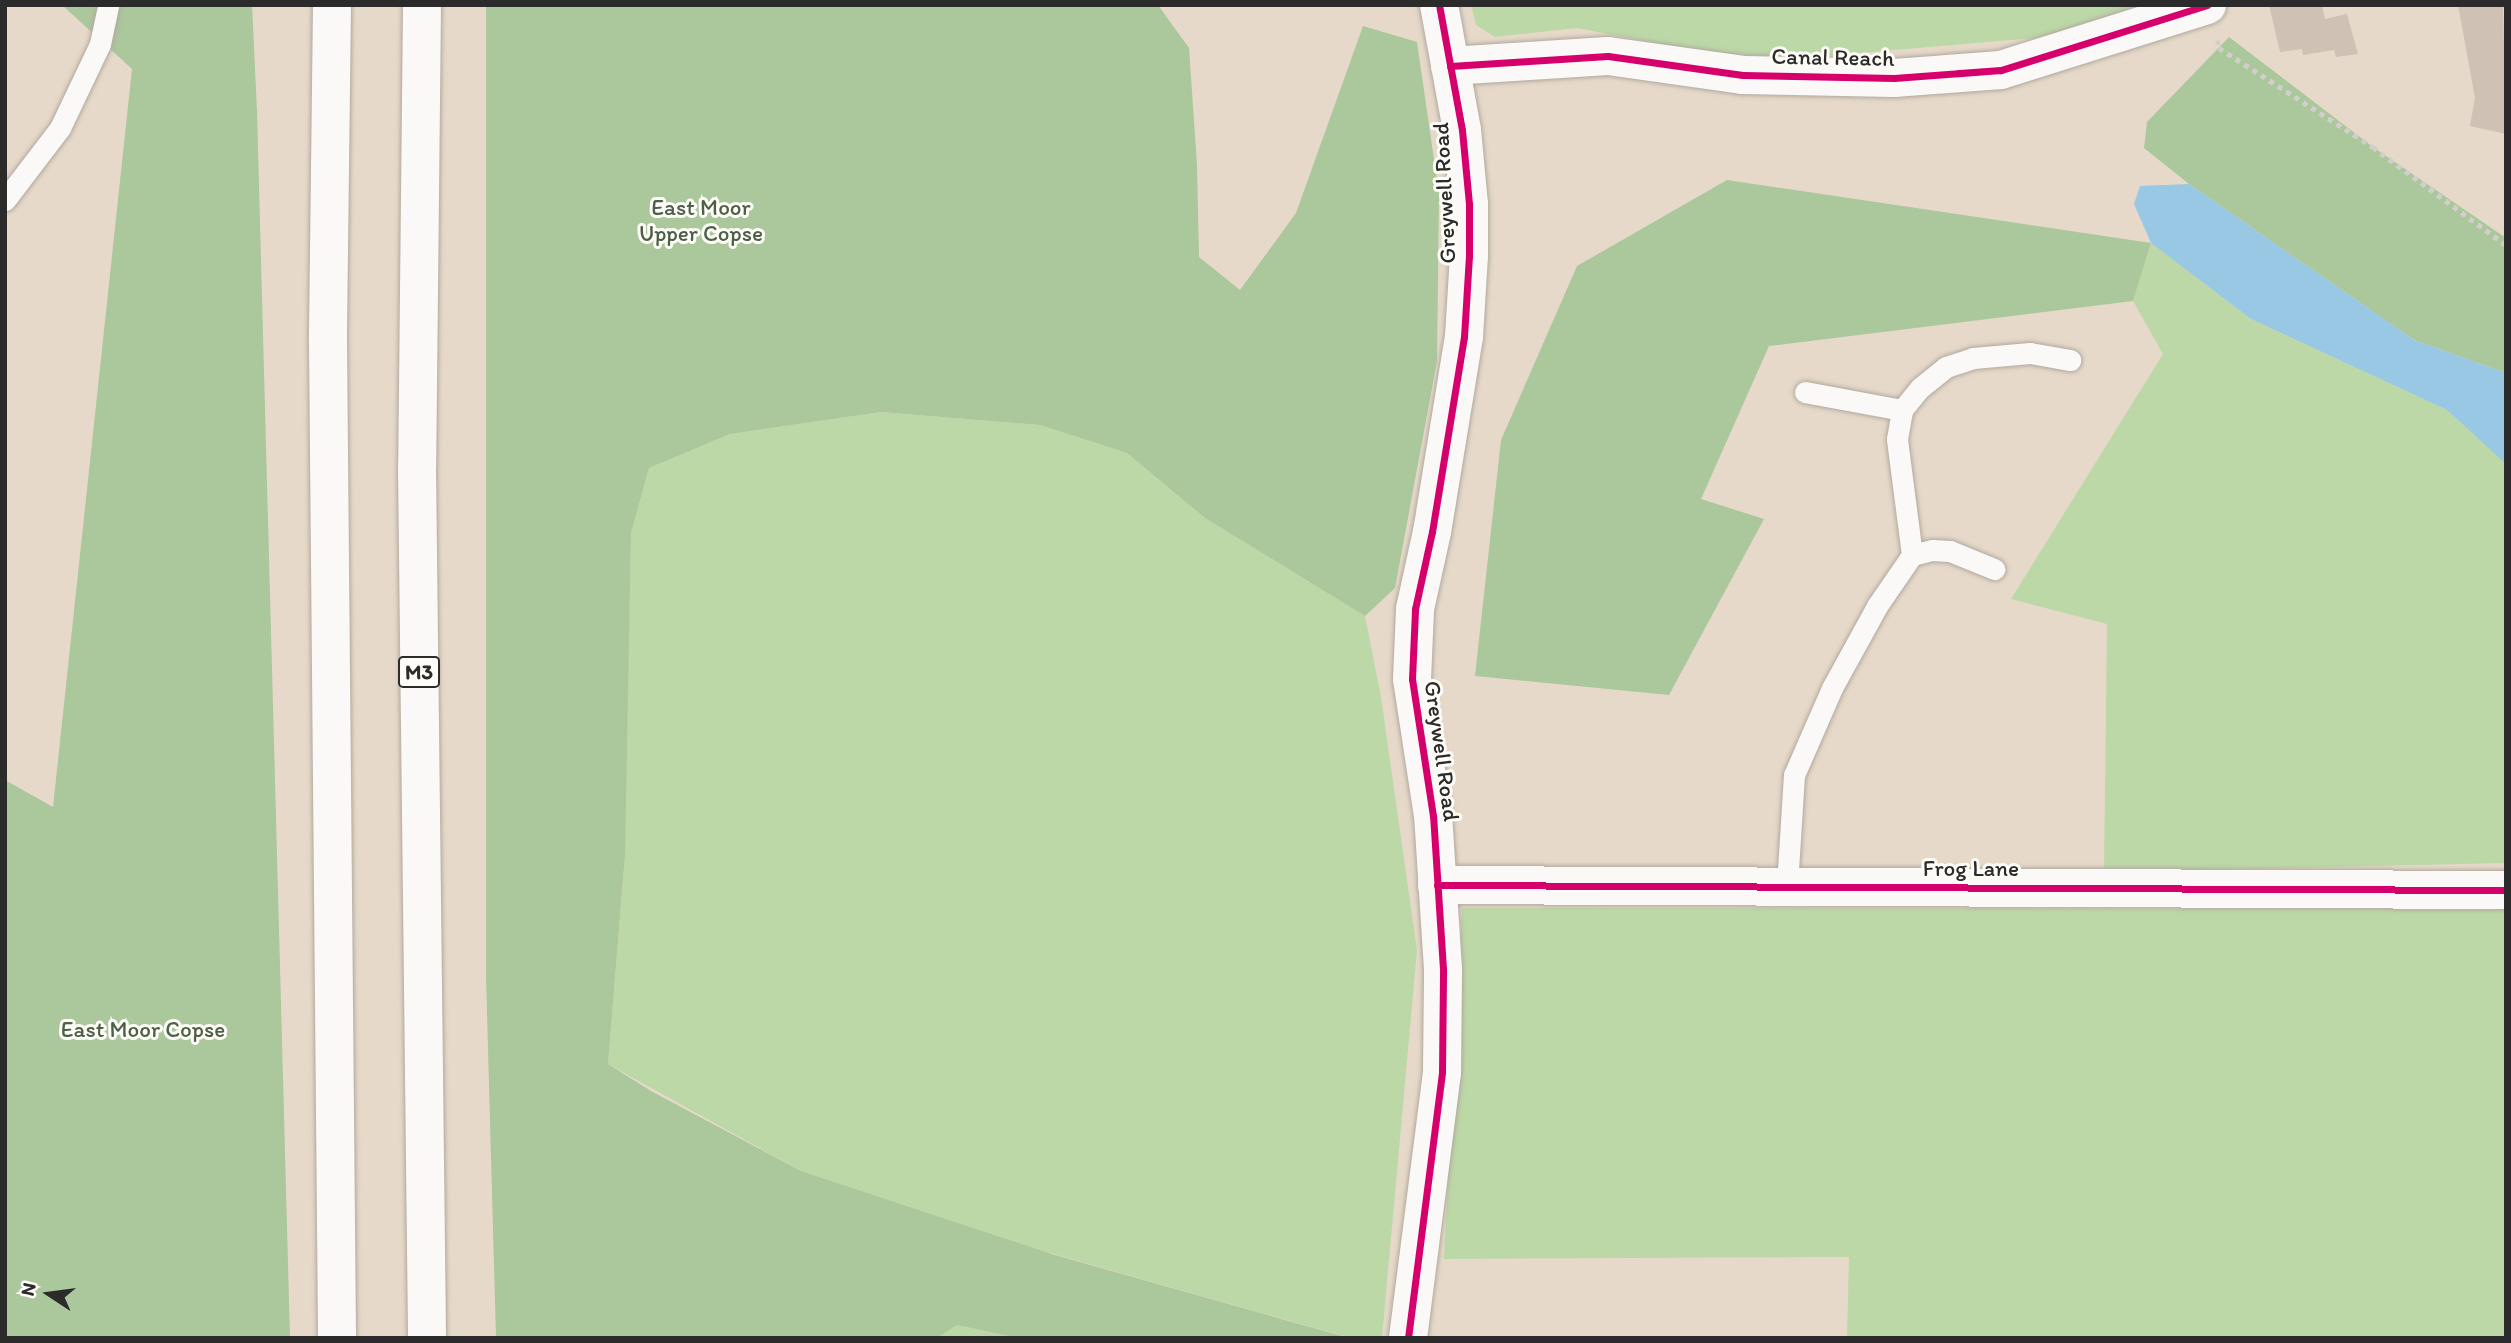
<!DOCTYPE html>
<html>
<head>
<meta charset="utf-8">
<style>
  body { margin:0 }
  #map { position:relative; width:2511px; height:1343px; overflow:hidden; background:#e6d9c9; font-family:Itim,sans-serif }
  div>[style] { position:absolute }
  [style*='--x'] { left:calc(var(--x)*1px); top:calc(var(--y)*1px); width:calc(var(--w)*1px); rotate:calc(var(--a)*1deg) }
  .green>* { inset:0; background:#bcd8a7 }
  .forest>* { inset:0; background:#abc79c }
  .water>* { inset:0; background:#98c8e4 }
  .building>* { inset:0; background:#cfc1b3 }
  .path>* { height:4.5px; margin-top:-2.25px; transform-origin:0; background:repeating-linear-gradient(90deg,#d2cfcb 0 5px,transparent 0 10px) }
  .roads { filter:drop-shadow(0 0 2px #b1a99f) drop-shadow(0 0 2px #b1a99f) }
  .lane>* { height:21px; margin:-10.5px; padding:0 10.5px; transform-origin:10.5px; border-radius:10.5px; background:#fbf9f7 }
  .street>* { height:38px; margin:-19px; padding:0 19px; transform-origin:19px; border-radius:19px; background:#fbf9f7 }
  .secondary>* { height:38px; margin:-19px; padding:0 19px; transform-origin:19px; border-radius:19px; background:#fbf9f7 }
  .highway>* { height:38px; margin:-19px; padding:0 19px; transform-origin:19px; border-radius:19px; background:#fbf9f7 }
  .cycleway>* { height:7px; margin:-3.5px; padding:0 3.5px; transform-origin:3.5px; border-radius:3.5px; background:#d6006c }
  span { translate:-50% -50%; white-space:nowrap; text-align:center; line-height:1.15; -webkit-text-stroke:6px #fdfcf7; paint-order:stroke }
  .shield-label span { padding:2px 5px; background:#fdfcf7; border:2px solid; border-radius:5px; -webkit-text-stroke-width:0 }
  .shield-label { font-size:21px; color:#2b2b2b; font-weight:700 }
  .street-label { font-size:23px; color:#2b2b2b }
  .park-label { font-size:23px; color:#4c5f48 }
  .frame { position:absolute; inset:0; border:7px solid #2b2b2b; pointer-events:none }
  .north { position:absolute; left:14px; top:1259px; width:70px; height:70px; -webkit-text-stroke:5px #fdfcf7; paint-order:stroke; rotate:283deg; font-size:19px; font-weight:700; line-height:28px; text-align:center; color:#2b2b2b }
  .north::after { content:''; display:block; margin:auto; width:24px; height:32px; background:#2b2b2b; clip-path:polygon(50% 0,100% 100%,50% 72%,0 100%) }
</style>
</head>
<body>
<div id="map">
  <div class="green">
    <div style="clip-path:polygon(1471px 5px,2143px 5px,2057px 36px,1756px 62px,1577px 28px,1495px 37px,1476px 25px)"></div>
    <div style="clip-path:polygon(2151px 243px,2251px 319px,2447px 410px,2506px 463px,2506px 863px,2104px 872px,2107px 624px,2011px 599px,2163px 354px,2133px 301px)"></div>
    <div style="clip-path:polygon(881px 412px,1040px 425px,1127px 453px,1205px 518px,1365px 616px,1381px 697px,1417px 950px,1382px 1338px,1350px 1338px,1043px 1251px,801px 1171px,608px 1064px,624px 868px,631px 533px,649px 468px,730px 434px)"></div>
    <div style="clip-path:polygon(1462px 908px,2506px 909px,2506px 1338px,1847px 1338px,1849px 1257px,1444px 1259px)"></div>
    <div style="clip-path:polygon(957px 1325px,1018px 1338px,937px 1338px)"></div>
  </div>
  <div class="forest">
    <div style="clip-path:polygon(62px 5px,252px 5px,257px 111px,290px 1338px,5px 1338px,5px 780px,53px 807px,132px 69px)"></div>
    <div style="clip-path:polygon(486px 5px,1158px 5px,1189px 48px,1197px 165px,1199px 257px,1240px 290px,1296px 213px,1363px 26px,1417px 42px,1439px 194px,1437px 361px,1395px 588px,1365px 616px,1205px 518px,1127px 453px,1040px 425px,881px 412px,730px 434px,649px 468px,631px 533px,625px 855px,608px 1064px,651px 1091px,801px 1171px,1055px 1255px,1349px 1338px,1018px 1338px,957px 1325px,937px 1338px,496px 1338px,486px 976px)"></div>
    <div style="clip-path:polygon(2229px 37px,2373px 147px,2506px 238px,2506px 373px,2414px 340px,2189px 184px,2144px 148px,2147px 122px)"></div>
    <div style="clip-path:polygon(1727px 180px,2151px 243px,2133px 301px,1769px 346px,1701px 499px,1764px 519px,1669px 695px,1475px 676px,1501px 440px,1577px 266px)"></div>
  </div>
  <div class="water">
    <div style="clip-path:polygon(2189px 184px,2414px 340px,2506px 373px,2506px 464px,2447px 410px,2251px 319px,2151px 243px,2134px 204px,2140px 186px)"></div>
  </div>
  <div class="building">
    <div style="clip-path:polygon(2269px 5px,2322px 5px,2325px 19px,2347px 14px,2358px 54px,2336px 57px,2334px 50px,2303px 55px,2302px 49px,2280px 52px)"></div>
    <div style="clip-path:polygon(2458px 5px,2503px 5px,2506px 134px,2470px 126px,2475px 98px)"></div>
  </div>
  <div class="path">
    <div style="--x:2218;--y:40;--w:8;--a:83"></div>
    <div style="--x:2219;--y:48;--w:183;--a:32.7"></div>
    <div style="--x:2373;--y:147;--w:165;--a:36.4"></div>
  </div>
  <div class="roads">
    <div class="lane">
      <div style="--x:5;--y:200;--w:91;--a:-52.6"></div>
      <div style="--x:60;--y:128;--w:93;--a:-64.5"></div>
      <div style="--x:100;--y:44;--w:40;--a:-78"></div>
      <div style="--x:1805;--y:392;--w:99;--a:10.5"></div>
      <div style="--x:1912;--y:555;--w:21;--a:-14"></div>
      <div style="--x:1932;--y:550;--w:18;--a:3"></div>
      <div style="--x:1950;--y:551;--w:48;--a:22.2"></div>
      <div style="--x:1787;--y:886;--w:111;--a:-86.4"></div>
      <div style="--x:1794;--y:775;--w:95;--a:-66.4"></div>
      <div style="--x:1832;--y:688;--w:94;--a:-61.2"></div>
      <div style="--x:1877;--y:606;--w:62;--a:-55.5"></div>
      <div style="--x:1912;--y:555;--w:117;--a:-97.4"></div>
      <div style="--x:1897;--y:439;--w:29;--a:-80"></div>
      <div style="--x:1902;--y:410;--w:28;--a:-51"></div>
      <div style="--x:1920;--y:388;--w:33;--a:-39"></div>
      <div style="--x:1946;--y:367;--w:28;--a:-18"></div>
      <div style="--x:1973;--y:358;--w:57;--a:-5"></div>
      <div style="--x:2030;--y:353;--w:41;--a:9.9"></div>
    </div>
    <div class="street">
      <div style="--x:1450;--y:66;--w:158;--a:-3.6"></div>
      <div style="--x:1608;--y:56;--w:136;--a:8"></div>
      <div style="--x:1743;--y:75;--w:151;--a:1.1"></div>
      <div style="--x:1894;--y:78;--w:107;--a:-4.3"></div>
      <div style="--x:2001;--y:70;--w:216;--a:-17.5"></div>
      <div style="--x:1437;--y:885;--w:1069;--a:0.27"></div>
    </div>
    <div class="secondary">
      <div style="--x:1408;--y:1338;--w:268;--a:-82.7"></div>
      <div style="--x:1442;--y:1072;--w:103;--a:-89.4"></div>
      <div style="--x:1443;--y:969;--w:153;--a:-93.7"></div>
      <div style="--x:1433;--y:816;--w:139;--a:-98.7"></div>
      <div style="--x:1412;--y:679;--w:70;--a:-87.5"></div>
      <div style="--x:1415;--y:609;--w:79;--a:-77.6"></div>
      <div style="--x:1432;--y:532;--w:198;--a:-80.7"></div>
      <div style="--x:1464;--y:337;--w:81;--a:-86.5"></div>
      <div style="--x:1469;--y:256;--w:52;--a:-90"></div>
      <div style="--x:1469;--y:204;--w:74;--a:-95.4"></div>
      <div style="--x:1462;--y:130;--w:127;--a:-100.4"></div>
    </div>
    <div class="highway">
      <div style="--x:332;--y:5;--w:337;--a:90.7"></div>
      <div style="--x:328;--y:342;--w:996;--a:89.48"></div>
      <div style="--x:422;--y:5;--w:461;--a:90.6"></div>
      <div style="--x:417;--y:466;--w:872;--a:89.34"></div>
    </div>
  </div>
  <div class="cycleway">
    <div style="--x:1450;--y:66;--w:158;--a:-3.6"></div>
    <div style="--x:1608;--y:56;--w:136;--a:8"></div>
    <div style="--x:1743;--y:75;--w:151;--a:1.1"></div>
    <div style="--x:1894;--y:78;--w:107;--a:-4.3"></div>
    <div style="--x:2001;--y:70;--w:216;--a:-17.5"></div>
    <div style="--x:1437;--y:885;--w:1069;--a:0.27"></div>
    <div style="--x:1408;--y:1338;--w:268;--a:-82.7"></div>
    <div style="--x:1442;--y:1072;--w:103;--a:-89.4"></div>
    <div style="--x:1443;--y:969;--w:153;--a:-93.7"></div>
    <div style="--x:1433;--y:816;--w:139;--a:-98.7"></div>
    <div style="--x:1412;--y:679;--w:70;--a:-87.5"></div>
    <div style="--x:1415;--y:609;--w:79;--a:-77.6"></div>
    <div style="--x:1432;--y:532;--w:198;--a:-80.7"></div>
    <div style="--x:1464;--y:337;--w:81;--a:-86.5"></div>
    <div style="--x:1469;--y:256;--w:52;--a:-90"></div>
    <div style="--x:1469;--y:204;--w:74;--a:-95.4"></div>
    <div style="--x:1462;--y:130;--w:127;--a:-100.4"></div>
  </div>
  <div class="shield-label">
    <span style="left:419px;top:672px">M3</span>
  </div>
  <div class="street-label">
    <span style="left:1833px;top:57px;rotate:1deg">Canal Reach</span>
    <span style="left:1444px;top:193px;rotate:-93deg">Greywell Road</span>
    <span style="left:1442px;top:751px;rotate:82deg">Greywell Road</span>
    <span style="left:1971px;top:868px">Frog Lane</span>
  </div>
  <div class="park-label">
    <span style="left:701px;top:220px">East Moor<br>Upper Copse</span>
    <span style="left:143px;top:1029px">East Moor Copse</span>
  </div>
  <div class="frame"></div>
  <div class="north">N</div>
</div>
</body>
</html>
